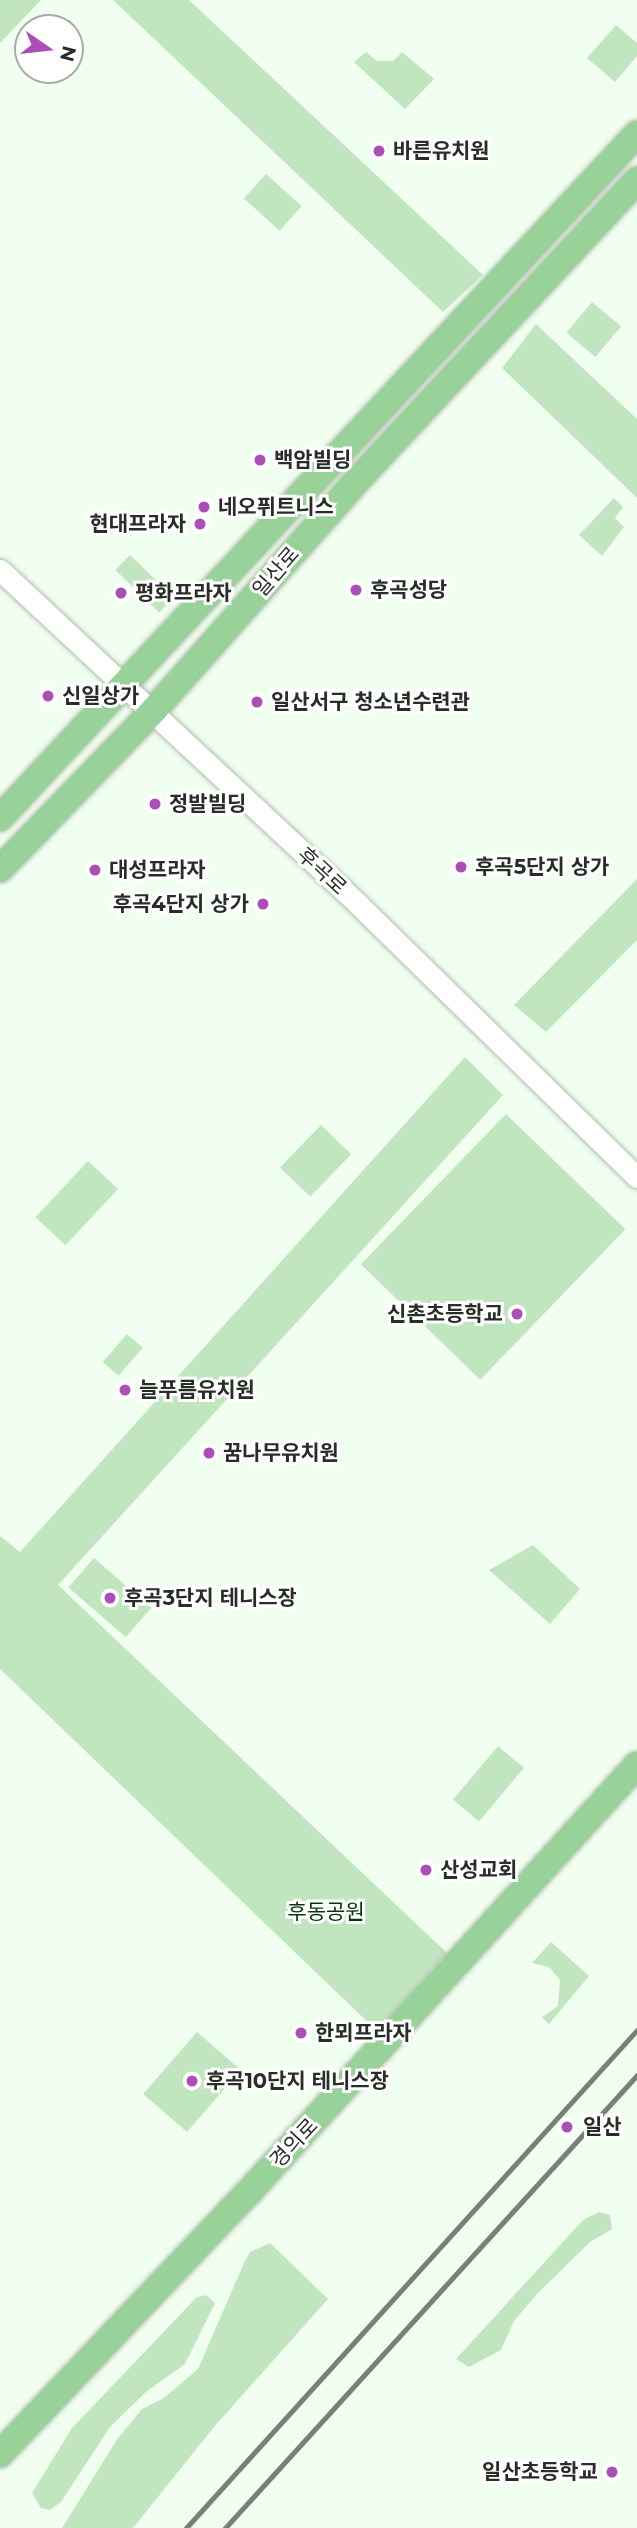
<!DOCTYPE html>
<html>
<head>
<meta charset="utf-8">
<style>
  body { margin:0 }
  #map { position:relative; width:637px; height:2528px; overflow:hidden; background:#f1fff0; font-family:Montserrat,"Noto Sans KR",sans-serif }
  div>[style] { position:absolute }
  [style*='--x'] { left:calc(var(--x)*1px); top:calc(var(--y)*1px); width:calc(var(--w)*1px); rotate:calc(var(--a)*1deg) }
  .green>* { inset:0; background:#c1e6bf; transform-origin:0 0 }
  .roads { filter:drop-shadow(0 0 2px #afbfad) drop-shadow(0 0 2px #afbfad) }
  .tertiary>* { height:21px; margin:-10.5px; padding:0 10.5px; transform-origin:10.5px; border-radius:10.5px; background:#fff }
  .primary>* { height:26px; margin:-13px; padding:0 13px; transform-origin:13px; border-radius:13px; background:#98d298 }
  .rail>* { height:5px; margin:-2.5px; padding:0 2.5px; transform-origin:2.5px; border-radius:2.5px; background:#788177 }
  .dots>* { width:19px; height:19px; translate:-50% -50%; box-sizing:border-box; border:4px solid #fff; border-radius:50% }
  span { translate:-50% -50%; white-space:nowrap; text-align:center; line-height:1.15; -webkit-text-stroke:6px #fff; paint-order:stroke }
  .poi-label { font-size:21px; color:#282e27; font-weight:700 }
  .left { translate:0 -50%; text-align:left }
  .right { translate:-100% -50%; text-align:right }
  .street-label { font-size:21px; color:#282e27 }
  .park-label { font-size:21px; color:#033906 }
  .north { position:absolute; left:14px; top:14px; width:70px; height:70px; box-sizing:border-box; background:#fff; border:2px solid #a9aba9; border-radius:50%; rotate:104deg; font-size:19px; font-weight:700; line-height:28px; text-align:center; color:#282e27 }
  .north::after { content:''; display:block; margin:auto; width:24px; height:32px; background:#ac4eb7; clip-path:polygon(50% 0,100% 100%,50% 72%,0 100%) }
</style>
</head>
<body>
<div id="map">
  <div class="green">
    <div style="clip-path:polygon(0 0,41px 0,0 43px)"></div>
    <div style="clip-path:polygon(113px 0,189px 0,483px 275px,443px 312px)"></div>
    <div style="clip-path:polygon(616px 25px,637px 43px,637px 56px,615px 82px,587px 58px)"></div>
    <div style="clip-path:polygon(366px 52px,377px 61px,393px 61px,402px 52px,434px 79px,405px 109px,354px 62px)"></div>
    <div style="left:266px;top:174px;width:48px;height:33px;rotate:42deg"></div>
    <div style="left:592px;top:302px;width:38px;height:40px;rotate:40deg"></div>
    <div style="clip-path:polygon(536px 324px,637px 419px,637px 498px,502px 368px)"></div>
    <div style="clip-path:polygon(614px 498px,623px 507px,615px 518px,624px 527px,602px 556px,579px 535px)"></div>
    <div style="left:130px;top:555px;width:61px;height:21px;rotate:44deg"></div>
    <div style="clip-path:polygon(637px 879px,637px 940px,546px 1032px,514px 1005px)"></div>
    <div style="clip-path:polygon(465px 1057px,503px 1095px,58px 1585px,447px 1953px,378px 2032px,0 1669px,0 1536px,20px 1552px)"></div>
    <div style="left:506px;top:1114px;width:166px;height:209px;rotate:44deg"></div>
    <div style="left:321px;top:1125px;width:42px;height:59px;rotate:44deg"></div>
    <div style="left:88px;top:1161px;width:41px;height:77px;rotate:43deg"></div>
    <div style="left:127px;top:1334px;width:21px;height:37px;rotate:41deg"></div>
    <div style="clip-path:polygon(533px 1545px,580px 1589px,550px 1624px,489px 1570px)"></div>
    <div style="left:94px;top:1558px;width:76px;height:39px;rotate:41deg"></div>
    <div style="left:498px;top:1746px;width:34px;height:70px;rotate:40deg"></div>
    <div style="clip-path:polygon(551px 1942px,589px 1976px,549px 2024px,542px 2017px,558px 2006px,560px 1980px,549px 1967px,532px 1963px)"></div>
    <div style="left:197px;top:2032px;width:58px;height:82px;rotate:41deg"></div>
    <div style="clip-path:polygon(599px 2212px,610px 2215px,612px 2229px,590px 2242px,537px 2294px,514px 2321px,501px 2350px,469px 2367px,456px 2359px,583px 2220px)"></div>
    <div style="clip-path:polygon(270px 2243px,328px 2299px,214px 2427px,133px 2528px,62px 2528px,118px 2438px,142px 2409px,164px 2398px,198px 2369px,244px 2263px,250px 2252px)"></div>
    <div style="clip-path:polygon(206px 2295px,215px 2303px,185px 2364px,147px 2391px,110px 2427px,61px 2502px,50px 2510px,41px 2508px,32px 2493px,72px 2428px,197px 2297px)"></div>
  </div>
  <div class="roads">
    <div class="tertiary">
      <div style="--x:0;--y:570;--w:491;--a:43"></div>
      <div style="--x:359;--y:905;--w:389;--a:44.4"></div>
    </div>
    <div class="primary">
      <div style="--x:0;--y:818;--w:935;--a:-47.04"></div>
      <div style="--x:0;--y:869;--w:221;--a:-45.9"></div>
      <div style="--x:154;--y:710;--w:299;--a:-48.5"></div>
      <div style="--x:352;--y:486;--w:418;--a:-47"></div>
      <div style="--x:0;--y:2454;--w:361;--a:-46.5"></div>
      <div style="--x:249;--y:2192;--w:577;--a:-47.74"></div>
    </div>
  </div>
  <div class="rail">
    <div style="--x:186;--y:2528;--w:672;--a:-47.84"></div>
    <div style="--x:225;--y:2528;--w:612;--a:-47.71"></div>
  </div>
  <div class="dots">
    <div style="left:379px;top:151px;background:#ac4eb7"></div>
    <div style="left:260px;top:460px;background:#ac4eb7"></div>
    <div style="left:204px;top:507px;background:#ac4eb7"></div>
    <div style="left:200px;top:524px;background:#ac4eb7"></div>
    <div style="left:356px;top:590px;background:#ac4eb7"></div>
    <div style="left:121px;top:593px;background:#ac4eb7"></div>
    <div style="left:48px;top:696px;background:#ac4eb7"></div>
    <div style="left:257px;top:702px;background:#ac4eb7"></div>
    <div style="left:155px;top:804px;background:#ac4eb7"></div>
    <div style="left:461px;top:867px;background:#ac4eb7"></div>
    <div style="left:95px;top:870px;background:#ac4eb7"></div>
    <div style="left:263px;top:904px;background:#ac4eb7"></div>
    <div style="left:517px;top:1314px;background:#ac4eb7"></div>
    <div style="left:125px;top:1390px;background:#ac4eb7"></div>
    <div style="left:209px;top:1453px;background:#ac4eb7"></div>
    <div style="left:110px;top:1598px;background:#ac4eb7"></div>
    <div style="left:426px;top:1870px;background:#ac4eb7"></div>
    <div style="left:301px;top:2033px;background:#ac4eb7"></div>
    <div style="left:192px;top:2081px;background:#ac4eb7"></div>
    <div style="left:567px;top:2127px;background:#ac4eb7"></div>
    <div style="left:612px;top:2472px;background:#ac4eb7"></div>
  </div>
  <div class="poi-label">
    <span class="left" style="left:393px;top:151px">바른유치원</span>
    <span class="left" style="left:274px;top:460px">백암빌딩</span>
    <span class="left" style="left:218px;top:507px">네오퓌트니스</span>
    <span class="right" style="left:186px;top:524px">현대프라자</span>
    <span class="left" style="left:370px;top:590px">후곡성당</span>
    <span class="left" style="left:135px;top:593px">평화프라자</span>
    <span class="left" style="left:62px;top:696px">신일상가</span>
    <span class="left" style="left:271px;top:702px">일산서구 청소년수련관</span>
    <span class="left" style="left:169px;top:804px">정발빌딩</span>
    <span class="left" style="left:475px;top:867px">후곡5단지 상가</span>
    <span class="left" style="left:109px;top:870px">대성프라자</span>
    <span class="right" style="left:249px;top:904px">후곡4단지 상가</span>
    <span class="right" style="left:503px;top:1314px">신촌초등학교</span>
    <span class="left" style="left:139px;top:1390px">늘푸름유치원</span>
    <span class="left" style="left:223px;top:1453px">꿈나무유치원</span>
    <span class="left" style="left:124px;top:1598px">후곡3단지 테니스장</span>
    <span class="left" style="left:440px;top:1870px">산성교회</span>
    <span class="left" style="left:315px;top:2033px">한뫼프라자</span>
    <span class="left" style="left:206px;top:2081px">후곡10단지 테니스장</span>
    <span class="left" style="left:583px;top:2127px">일산</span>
    <span class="right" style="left:598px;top:2472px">일산초등학교</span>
  </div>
  <div class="street-label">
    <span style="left:276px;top:572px;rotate:-49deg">일산로</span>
    <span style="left:322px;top:871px;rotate:43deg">후곡로</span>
    <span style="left:294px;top:2143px;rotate:-47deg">경의로</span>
  </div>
  <div class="park-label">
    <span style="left:326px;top:1912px">후동공원</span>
  </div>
  <div class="north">N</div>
</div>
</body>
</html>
